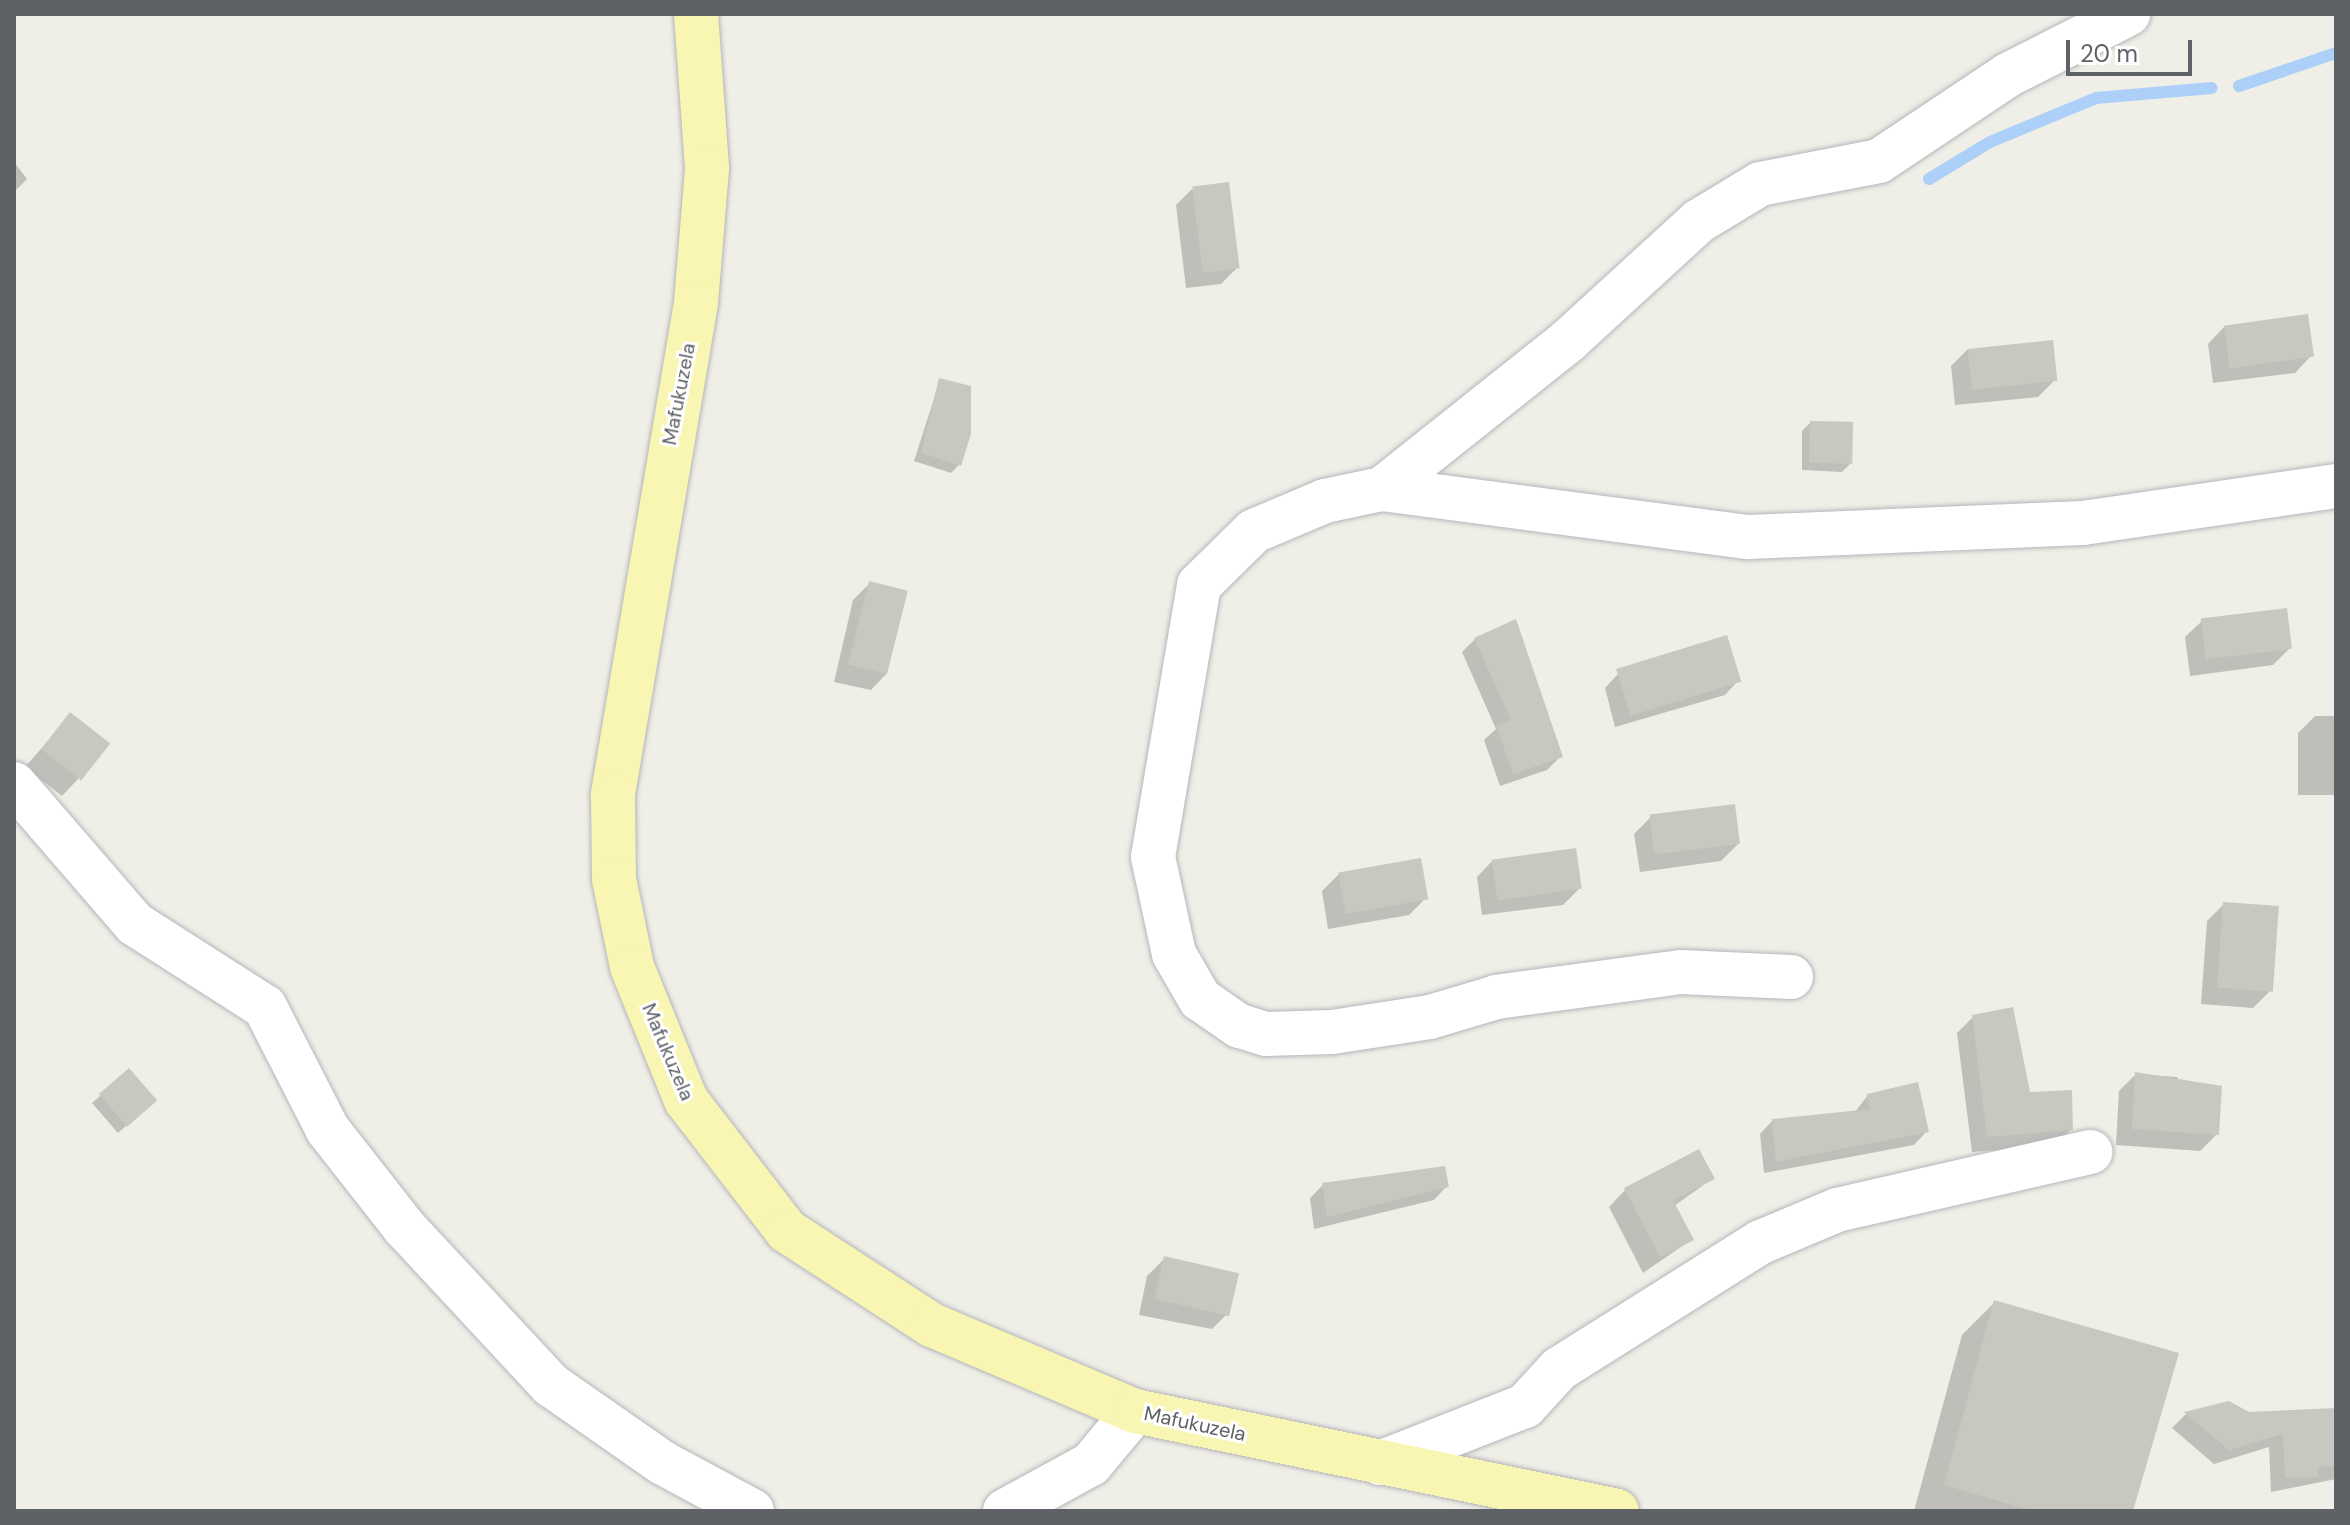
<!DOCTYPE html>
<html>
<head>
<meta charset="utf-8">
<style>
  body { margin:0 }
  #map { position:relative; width:2350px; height:1525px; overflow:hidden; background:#efeee7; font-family:"DM Sans",sans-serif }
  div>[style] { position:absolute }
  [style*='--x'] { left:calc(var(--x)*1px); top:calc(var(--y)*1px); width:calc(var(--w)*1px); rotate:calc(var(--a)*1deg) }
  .shadow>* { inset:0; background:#0003 }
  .stream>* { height:12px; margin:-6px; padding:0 6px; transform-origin:6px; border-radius:6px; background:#add0f9 }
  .building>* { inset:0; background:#c8c8c1; transform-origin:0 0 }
  .roads { filter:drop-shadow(0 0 2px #b4b6ba) drop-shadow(0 0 2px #b4b6ba) }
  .minor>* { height:44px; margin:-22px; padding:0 22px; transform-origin:22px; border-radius:22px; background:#fff }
  .major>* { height:44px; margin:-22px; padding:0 22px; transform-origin:22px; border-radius:22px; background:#f9f5b2 }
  span { translate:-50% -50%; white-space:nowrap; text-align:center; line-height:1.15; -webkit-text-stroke:6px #fff; paint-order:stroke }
  .street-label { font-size:20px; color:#5e6166 }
  .frame { position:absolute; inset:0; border:16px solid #5e6166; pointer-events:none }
  .scale { position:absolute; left:2066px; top:40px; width:126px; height:36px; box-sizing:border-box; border:4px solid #5e6166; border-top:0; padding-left:10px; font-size:24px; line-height:28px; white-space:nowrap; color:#5e6166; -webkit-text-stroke:6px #fff; paint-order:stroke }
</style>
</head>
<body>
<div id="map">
  <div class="shadow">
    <div style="clip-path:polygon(14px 162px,27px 179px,14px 192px)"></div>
    <div style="clip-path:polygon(1192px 189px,1238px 267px,1221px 284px,1186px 288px,1176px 205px)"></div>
    <div style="clip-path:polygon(2224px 327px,2311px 356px,2295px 373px,2213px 383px,2208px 344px)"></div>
    <div style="clip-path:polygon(1968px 349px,2055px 380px,2038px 397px,1955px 405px,1951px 366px)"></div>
    <div style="clip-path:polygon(940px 380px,959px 465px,951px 473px,914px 461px)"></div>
    <div style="clip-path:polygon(1810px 423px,1850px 464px,1842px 472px,1802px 470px,1802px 431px)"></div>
    <div style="clip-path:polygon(869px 584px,887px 673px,871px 690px,834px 682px,853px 600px)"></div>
    <div style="clip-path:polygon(2202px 621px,2290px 648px,2273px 665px,2190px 676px,2185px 637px)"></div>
    <div style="clip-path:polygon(1475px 639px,1560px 757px,1547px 770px,1500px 786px,1484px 740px,1496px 729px,1462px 652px)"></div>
    <div style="clip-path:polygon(1618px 674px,1738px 681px,1725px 695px,1615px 727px,1605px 688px)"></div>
    <div style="clip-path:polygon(71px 715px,78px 779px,62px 796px,25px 767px)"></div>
    <div style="clip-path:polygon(2315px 716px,2336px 716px,2336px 795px,2298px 795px,2298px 733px)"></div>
    <div style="clip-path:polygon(1651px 817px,1738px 844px,1721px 861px,1640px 872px,1634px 834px)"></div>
    <div style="clip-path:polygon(1493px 860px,1580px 888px,1563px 905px,1482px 915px,1477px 877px)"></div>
    <div style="clip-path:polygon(1339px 874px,1426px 898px,1409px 915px,1328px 929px,1322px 891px)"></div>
    <div style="clip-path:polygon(2224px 904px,2270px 991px,2253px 1008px,2201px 1004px,2207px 921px)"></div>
    <div style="clip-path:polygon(1973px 1017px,2028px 1094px,2071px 1129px,2055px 1146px,1972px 1152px,1957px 1033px)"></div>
    <div style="clip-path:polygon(129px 1071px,146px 1108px,118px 1133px,92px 1103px)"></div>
    <div style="clip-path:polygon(2136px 1074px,2177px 1077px,2217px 1134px,2200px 1151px,2116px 1145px,2119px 1091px)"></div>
    <div style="clip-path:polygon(1868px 1095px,1927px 1131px,1914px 1145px,1764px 1173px,1760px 1134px,1773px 1120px,1855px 1112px)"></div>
    <div style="clip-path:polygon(1712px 1179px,1674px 1206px,1691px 1240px,1643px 1273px,1609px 1207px,1625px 1190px)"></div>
    <div style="clip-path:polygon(1323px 1185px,1447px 1186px,1434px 1200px,1314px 1229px,1310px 1198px)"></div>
    <div style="clip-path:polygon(1164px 1259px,1229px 1312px,1212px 1329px,1139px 1315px,1147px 1276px)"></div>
    <div style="clip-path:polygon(1995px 1302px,2131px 1511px,1914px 1511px,1962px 1335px)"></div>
    <div style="clip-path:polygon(2228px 1403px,2249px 1414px,2336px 1410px,2336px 1479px,2271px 1492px,2269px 1447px,2214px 1464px,2172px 1428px,2186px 1414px)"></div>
  </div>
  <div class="stream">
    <div style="--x:2239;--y:86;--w:102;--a:-18.8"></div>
    <div style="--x:1929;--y:179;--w:71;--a:-31.2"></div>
    <div style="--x:1990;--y:142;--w:115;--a:-22.5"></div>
    <div style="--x:2096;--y:98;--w:116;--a:-4.9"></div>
  </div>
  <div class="building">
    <div style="left:1229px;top:182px;width:87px;height:37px;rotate:83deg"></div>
    <div style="left:2308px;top:314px;width:43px;height:85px;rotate:82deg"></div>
    <div style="left:2053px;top:340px;width:41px;height:86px;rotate:84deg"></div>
    <div style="clip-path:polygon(939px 378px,971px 386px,971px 434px,961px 466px,921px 453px)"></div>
    <div style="left:1810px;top:421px;width:43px;height:42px;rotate:1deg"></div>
    <div style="left:869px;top:581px;width:40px;height:86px;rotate:14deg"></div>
    <div style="left:2287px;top:608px;width:41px;height:87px;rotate:83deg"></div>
    <div style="clip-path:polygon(1516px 619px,1563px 757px,1513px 774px,1496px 725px,1511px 720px,1474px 638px)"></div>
    <div style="left:1727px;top:635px;width:49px;height:116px;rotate:73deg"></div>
    <div style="left:70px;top:712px;width:51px;height:47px;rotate:38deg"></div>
    <div style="left:1735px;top:804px;width:40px;height:86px;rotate:83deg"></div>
    <div style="left:1576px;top:848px;width:41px;height:85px;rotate:82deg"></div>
    <div style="left:1421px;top:858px;width:42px;height:84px;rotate:80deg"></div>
    <div style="left:2223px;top:902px;width:56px;height:86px;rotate:4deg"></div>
    <div style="clip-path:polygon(2013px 1007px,2030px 1092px,2072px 1090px,2073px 1130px,1987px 1137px,1972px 1015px)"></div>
    <div style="left:129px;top:1068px;width:43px;height:40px;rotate:49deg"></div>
    <div style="clip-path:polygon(2135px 1072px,2222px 1086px,2219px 1135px,2132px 1129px)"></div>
    <div style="clip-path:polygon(1918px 1082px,1929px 1132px,1776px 1162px,1772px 1119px,1870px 1109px,1867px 1094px)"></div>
    <div style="clip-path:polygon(1699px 1149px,1715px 1179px,1673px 1200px,1694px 1240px,1660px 1257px,1624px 1188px)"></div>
    <div style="clip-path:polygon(1445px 1166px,1449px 1187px,1327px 1217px,1322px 1183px)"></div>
    <div style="left:1164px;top:1256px;width:77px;height:44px;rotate:13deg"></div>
    <div style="clip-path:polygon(1994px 1300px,2179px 1353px,2133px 1511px,2033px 1511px,1944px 1485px)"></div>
    <div style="clip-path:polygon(2229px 1401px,2249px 1412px,2336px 1408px,2336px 1466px,2318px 1467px,2318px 1477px,2285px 1478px,2283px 1434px,2229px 1450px,2184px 1412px)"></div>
  </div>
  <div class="roads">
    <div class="minor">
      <div style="--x:1382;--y:489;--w:239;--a:-38.5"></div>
      <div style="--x:1569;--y:340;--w:176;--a:-42.5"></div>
      <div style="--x:1699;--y:221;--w:71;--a:-31.2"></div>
      <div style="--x:1760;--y:184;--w:121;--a:-10.9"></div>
      <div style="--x:1879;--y:161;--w:155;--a:-33.7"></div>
      <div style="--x:2008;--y:75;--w:135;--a:-26.9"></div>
      <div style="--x:14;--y:784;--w:185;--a:49.2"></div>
      <div style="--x:135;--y:924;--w:154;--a:32.6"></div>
      <div style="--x:265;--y:1007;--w:138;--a:62.9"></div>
      <div style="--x:328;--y:1130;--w:123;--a:51.9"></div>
      <div style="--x:404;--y:1227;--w:216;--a:47.1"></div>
      <div style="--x:551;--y:1385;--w:136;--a:34.9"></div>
      <div style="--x:663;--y:1463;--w:101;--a:28.3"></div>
      <div style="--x:1791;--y:977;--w:110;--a:-177.4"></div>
      <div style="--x:1681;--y:972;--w:186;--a:172.3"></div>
      <div style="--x:1497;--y:997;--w:70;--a:163.4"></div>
      <div style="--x:1430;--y:1017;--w:99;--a:171.3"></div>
      <div style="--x:1332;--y:1032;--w:66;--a:178.3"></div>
      <div style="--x:1266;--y:1034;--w:28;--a:-163"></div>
      <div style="--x:1239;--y:1026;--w:47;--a:-145.3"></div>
      <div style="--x:1200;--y:999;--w:52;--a:-120"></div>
      <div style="--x:1174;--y:954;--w:99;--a:-102.2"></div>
      <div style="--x:1153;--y:857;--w:276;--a:-80.4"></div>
      <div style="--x:1199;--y:585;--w:77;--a:-44.5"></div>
      <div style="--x:1254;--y:531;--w:77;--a:-22.9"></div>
      <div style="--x:1325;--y:501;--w:58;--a:-11.9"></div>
      <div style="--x:1382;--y:489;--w:369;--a:7.5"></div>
      <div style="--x:1748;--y:537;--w:335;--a:-2.4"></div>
      <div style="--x:2083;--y:523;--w:256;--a:-8.3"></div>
      <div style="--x:1380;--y:1463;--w:156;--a:-21.5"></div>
      <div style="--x:1525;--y:1406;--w:50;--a:-47.4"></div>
      <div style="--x:1559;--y:1369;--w:239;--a:-32.2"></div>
      <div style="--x:1761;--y:1242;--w:82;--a:-22.8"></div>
      <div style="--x:1837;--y:1210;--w:260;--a:-12.9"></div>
      <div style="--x:1005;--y:1511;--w:98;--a:-28.7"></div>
      <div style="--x:1091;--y:1464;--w:69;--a:-50.3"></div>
    </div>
    <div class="major">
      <div style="--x:696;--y:14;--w:155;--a:85.9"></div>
      <div style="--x:707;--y:169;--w:134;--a:94.7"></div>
      <div style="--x:696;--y:303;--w:500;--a:99.6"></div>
      <div style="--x:613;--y:796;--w:83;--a:89.3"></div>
      <div style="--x:614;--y:879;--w:90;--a:78.4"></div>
      <div style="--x:632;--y:967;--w:144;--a:67.9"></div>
      <div style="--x:686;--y:1100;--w:165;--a:52.4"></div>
      <div style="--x:787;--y:1231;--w:173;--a:33"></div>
      <div style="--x:932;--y:1325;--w:220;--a:23"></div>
      <div style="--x:1135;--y:1411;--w:492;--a:11.7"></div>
    </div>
  </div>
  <div class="street-label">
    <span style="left:679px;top:394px;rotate:-79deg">Mafukuzela</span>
    <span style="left:668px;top:1052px;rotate:67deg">Mafukuzela</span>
    <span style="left:1195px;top:1424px;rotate:12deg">Mafukuzela</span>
  </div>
  <div class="frame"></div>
  <div class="scale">20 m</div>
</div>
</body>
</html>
